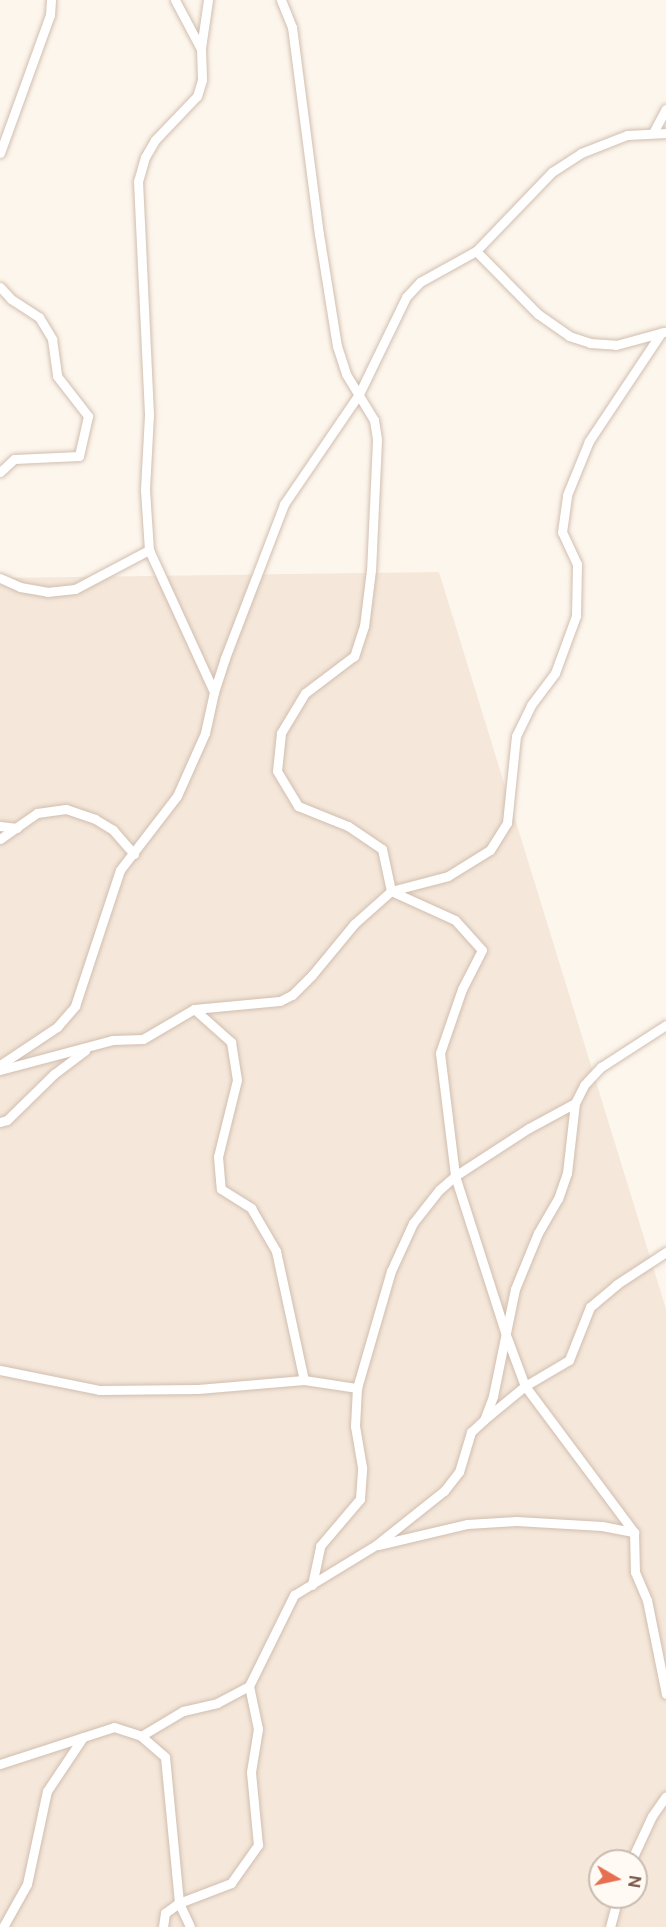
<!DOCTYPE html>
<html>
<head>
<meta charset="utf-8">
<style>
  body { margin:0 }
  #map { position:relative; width:666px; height:1927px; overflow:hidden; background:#fdf6ec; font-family:"Public Sans",sans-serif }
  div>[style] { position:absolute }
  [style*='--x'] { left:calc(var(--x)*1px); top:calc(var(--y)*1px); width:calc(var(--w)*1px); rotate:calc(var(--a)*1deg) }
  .residential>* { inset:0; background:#f5e8da }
  .roads { filter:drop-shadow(0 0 2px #d1beb0) drop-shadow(0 0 2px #d1beb0) }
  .minor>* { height:9px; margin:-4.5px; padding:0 4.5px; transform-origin:4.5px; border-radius:4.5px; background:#fff }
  span { translate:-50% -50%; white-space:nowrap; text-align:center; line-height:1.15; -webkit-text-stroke:5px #fffaf3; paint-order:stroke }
  .north { position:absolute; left:588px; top:1849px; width:60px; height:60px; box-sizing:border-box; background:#fffaf3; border:2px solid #cabbb1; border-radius:50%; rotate:99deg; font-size:16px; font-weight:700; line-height:24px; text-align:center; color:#7a5c4d }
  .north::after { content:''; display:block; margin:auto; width:21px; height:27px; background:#e76f51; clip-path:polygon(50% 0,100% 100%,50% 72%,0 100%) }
</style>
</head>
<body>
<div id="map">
  <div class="residential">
    <div style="clip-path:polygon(evenodd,439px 572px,666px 1309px,666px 1927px,0 1927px,0 578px,439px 572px,600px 1861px,636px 1861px,636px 1897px,600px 1897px,600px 1861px)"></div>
  </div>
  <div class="roads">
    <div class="minor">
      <div style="--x:175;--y:0;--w:55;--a:62"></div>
      <div style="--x:201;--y:49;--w:31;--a:88"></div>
      <div style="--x:202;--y:80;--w:17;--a:107"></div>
      <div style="--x:197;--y:96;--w:61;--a:133.7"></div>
      <div style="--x:155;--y:140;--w:20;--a:120"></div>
      <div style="--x:145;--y:157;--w:25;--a:106"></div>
      <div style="--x:138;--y:181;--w:234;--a:87.3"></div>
      <div style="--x:149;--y:415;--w:75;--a:93.1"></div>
      <div style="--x:145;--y:490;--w:60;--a:86.2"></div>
      <div style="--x:149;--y:550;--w:156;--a:65.4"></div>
      <div style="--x:281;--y:0;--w:29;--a:68"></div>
      <div style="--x:292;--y:27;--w:209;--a:82.6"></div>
      <div style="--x:319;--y:234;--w:113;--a:80.9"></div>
      <div style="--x:337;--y:346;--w:29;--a:72"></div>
      <div style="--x:346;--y:374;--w:54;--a:58.7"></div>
      <div style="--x:374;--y:420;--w:20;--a:81"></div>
      <div style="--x:377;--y:440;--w:130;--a:92.6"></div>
      <div style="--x:371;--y:570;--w:56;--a:97.1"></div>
      <div style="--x:364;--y:626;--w:32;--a:108"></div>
      <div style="--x:354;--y:656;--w:61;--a:142.9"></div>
      <div style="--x:305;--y:693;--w:47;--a:121"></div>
      <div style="--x:281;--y:733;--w:38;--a:96"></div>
      <div style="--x:277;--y:771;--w:41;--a:59"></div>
      <div style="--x:298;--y:806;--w:54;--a:21.8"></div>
      <div style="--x:348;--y:826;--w:41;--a:34.1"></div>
      <div style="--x:382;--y:849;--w:43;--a:77.9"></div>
      <div style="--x:201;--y:48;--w:49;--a:-81.7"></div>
      <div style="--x:653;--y:133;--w:27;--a:-62"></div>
      <div style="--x:0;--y:153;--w:147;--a:-70.1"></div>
      <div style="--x:50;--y:15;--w:15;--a:-86"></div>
      <div style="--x:476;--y:251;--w:88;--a:45.5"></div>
      <div style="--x:538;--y:314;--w:38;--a:35"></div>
      <div style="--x:569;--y:336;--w:22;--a:18"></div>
      <div style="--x:590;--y:343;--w:26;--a:4"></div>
      <div style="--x:616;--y:345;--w:50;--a:-15.2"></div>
      <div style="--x:0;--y:287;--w:16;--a:47"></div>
      <div style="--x:11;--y:299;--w:33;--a:33"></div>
      <div style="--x:39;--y:317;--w:26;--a:59"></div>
      <div style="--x:52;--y:339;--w:37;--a:82"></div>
      <div style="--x:57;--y:376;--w:51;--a:52.2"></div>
      <div style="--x:88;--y:416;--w:41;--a:102.7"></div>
      <div style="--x:79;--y:456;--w:65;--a:177.4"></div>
      <div style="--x:14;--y:459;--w:19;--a:137"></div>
      <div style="--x:0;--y:578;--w:22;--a:24"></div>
      <div style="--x:20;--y:587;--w:27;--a:10"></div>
      <div style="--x:47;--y:592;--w:28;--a:-6"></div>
      <div style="--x:75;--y:589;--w:84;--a:-27.8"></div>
      <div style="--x:0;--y:826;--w:17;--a:7"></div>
      <div style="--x:0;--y:839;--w:45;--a:-35.1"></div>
      <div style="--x:37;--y:813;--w:29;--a:-8"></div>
      <div style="--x:66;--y:809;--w:31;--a:19"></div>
      <div style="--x:95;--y:819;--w:21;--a:31"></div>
      <div style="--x:113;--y:830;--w:32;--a:49"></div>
      <div style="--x:391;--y:891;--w:70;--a:24.4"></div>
      <div style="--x:455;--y:920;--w:40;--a:48"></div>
      <div style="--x:482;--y:950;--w:44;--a:117.1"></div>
      <div style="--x:462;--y:989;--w:68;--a:109"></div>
      <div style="--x:440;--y:1053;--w:124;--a:83"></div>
      <div style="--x:455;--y:1176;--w:167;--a:72.2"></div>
      <div style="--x:506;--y:1335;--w:54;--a:69.6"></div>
      <div style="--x:525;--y:1386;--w:182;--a:53.3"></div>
      <div style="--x:194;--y:1009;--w:50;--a:41.7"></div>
      <div style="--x:231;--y:1042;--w:38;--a:81"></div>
      <div style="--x:237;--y:1080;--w:79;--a:103.9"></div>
      <div style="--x:218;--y:1157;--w:32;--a:85"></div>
      <div style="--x:221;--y:1189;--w:36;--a:32"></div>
      <div style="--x:251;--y:1208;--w:50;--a:59.8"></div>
      <div style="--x:276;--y:1251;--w:132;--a:77.8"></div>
      <div style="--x:304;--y:1380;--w:54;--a:8.6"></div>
      <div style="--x:0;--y:1065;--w:69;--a:-33.7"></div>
      <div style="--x:57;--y:1027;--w:28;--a:-49"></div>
      <div style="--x:75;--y:1006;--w:143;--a:-71.7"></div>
      <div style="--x:120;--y:870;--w:93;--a:-52.4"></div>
      <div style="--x:177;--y:796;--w:69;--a:-66"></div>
      <div style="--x:205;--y:733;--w:42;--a:-77.6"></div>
      <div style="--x:214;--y:692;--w:36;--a:-72"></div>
      <div style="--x:225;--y:658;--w:165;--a:-69"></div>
      <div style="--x:284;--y:504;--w:133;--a:-55.7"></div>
      <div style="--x:359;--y:394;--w:108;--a:-64.1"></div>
      <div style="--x:406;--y:297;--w:21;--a:-47"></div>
      <div style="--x:420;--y:282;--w:64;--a:-29"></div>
      <div style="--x:476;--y:251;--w:110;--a:-46.1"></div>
      <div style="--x:552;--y:172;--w:35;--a:-33"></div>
      <div style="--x:581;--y:153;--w:49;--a:-21.4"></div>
      <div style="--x:627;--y:135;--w:39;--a:-3"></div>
      <div style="--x:0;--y:1070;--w:117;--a:-14.9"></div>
      <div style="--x:113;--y:1040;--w:30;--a:-2"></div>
      <div style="--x:143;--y:1039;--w:59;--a:-30.5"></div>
      <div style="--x:194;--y:1009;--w:86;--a:-5.3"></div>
      <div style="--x:280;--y:1001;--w:13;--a:-27"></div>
      <div style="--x:292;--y:995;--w:28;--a:-45"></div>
      <div style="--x:312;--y:975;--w:66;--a:-50.5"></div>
      <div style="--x:354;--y:924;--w:50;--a:-41.7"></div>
      <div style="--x:391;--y:891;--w:59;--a:-14.7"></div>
      <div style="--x:448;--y:876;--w:49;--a:-31.8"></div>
      <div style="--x:490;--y:850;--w:32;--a:-58"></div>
      <div style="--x:507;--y:823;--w:87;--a:-84.1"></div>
      <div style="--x:516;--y:736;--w:34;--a:-64"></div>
      <div style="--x:531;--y:705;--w:40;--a:-53"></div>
      <div style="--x:555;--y:673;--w:61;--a:-69.8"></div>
      <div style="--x:576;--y:616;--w:52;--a:-88.9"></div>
      <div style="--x:577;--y:564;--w:35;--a:-115"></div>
      <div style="--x:562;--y:532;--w:37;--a:-82"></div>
      <div style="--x:567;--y:495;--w:58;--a:-67.8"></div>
      <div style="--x:589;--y:441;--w:130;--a:-56.3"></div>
      <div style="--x:0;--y:1122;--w:7;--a:-16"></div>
      <div style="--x:7;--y:1120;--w:66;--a:-44.4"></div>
      <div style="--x:54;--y:1074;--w:39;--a:-37"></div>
      <div style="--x:0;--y:1370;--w:101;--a:11.4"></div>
      <div style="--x:99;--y:1390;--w:99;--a:-0.6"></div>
      <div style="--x:198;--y:1389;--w:106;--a:-4.9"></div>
      <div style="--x:486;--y:1418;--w:50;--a:-39.4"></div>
      <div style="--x:525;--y:1386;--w:51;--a:-30.6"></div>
      <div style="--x:569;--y:1360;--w:57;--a:-68.4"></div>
      <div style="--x:590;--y:1307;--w:35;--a:-40"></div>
      <div style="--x:617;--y:1284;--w:59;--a:-33.1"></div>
      <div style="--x:378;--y:1545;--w:91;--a:-13.3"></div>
      <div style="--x:467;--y:1524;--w:49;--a:-3.5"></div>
      <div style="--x:516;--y:1521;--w:86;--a:3.3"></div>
      <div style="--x:602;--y:1526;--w:33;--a:11"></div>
      <div style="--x:634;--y:1532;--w:40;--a:88.6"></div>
      <div style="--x:635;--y:1572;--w:30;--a:67"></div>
      <div style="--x:647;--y:1600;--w:96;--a:78.6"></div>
      <div style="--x:312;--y:1585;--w:40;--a:-78"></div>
      <div style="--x:320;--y:1546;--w:62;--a:-49.6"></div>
      <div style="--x:360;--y:1499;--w:32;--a:-86"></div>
      <div style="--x:362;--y:1467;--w:42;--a:-99.7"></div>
      <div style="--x:355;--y:1426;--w:38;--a:-87"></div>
      <div style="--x:357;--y:1388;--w:122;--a:-73.8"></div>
      <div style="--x:391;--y:1271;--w:53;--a:-65.4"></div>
      <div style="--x:413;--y:1223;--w:42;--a:-51.8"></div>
      <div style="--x:439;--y:1190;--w:21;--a:-41"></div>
      <div style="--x:455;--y:1176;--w:88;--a:-33"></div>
      <div style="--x:529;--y:1128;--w:52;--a:-28.5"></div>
      <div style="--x:141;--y:1736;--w:49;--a:-30.8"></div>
      <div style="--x:183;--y:1711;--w:35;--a:-13"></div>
      <div style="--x:217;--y:1703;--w:36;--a:-28"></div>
      <div style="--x:249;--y:1686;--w:102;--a:-63.7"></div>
      <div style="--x:294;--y:1595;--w:96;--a:-31.4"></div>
      <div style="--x:376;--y:1545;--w:87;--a:-38.5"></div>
      <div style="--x:444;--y:1491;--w:24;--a:-52"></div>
      <div style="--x:459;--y:1472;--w:42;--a:-73.3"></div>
      <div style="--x:471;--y:1432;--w:18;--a:-43"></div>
      <div style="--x:484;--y:1420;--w:26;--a:-69"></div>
      <div style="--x:493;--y:1396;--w:109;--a:-78.4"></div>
      <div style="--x:515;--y:1289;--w:61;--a:-67.7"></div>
      <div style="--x:538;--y:1233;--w:39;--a:-60"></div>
      <div style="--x:558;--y:1199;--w:28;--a:-71"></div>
      <div style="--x:567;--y:1173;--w:70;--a:-83.5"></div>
      <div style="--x:575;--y:1103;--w:20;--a:-63"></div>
      <div style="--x:584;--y:1085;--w:25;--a:-47"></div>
      <div style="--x:601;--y:1067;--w:77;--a:-32.9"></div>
      <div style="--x:0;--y:1764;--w:120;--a:-18"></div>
      <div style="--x:114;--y:1727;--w:28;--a:18"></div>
      <div style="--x:141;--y:1736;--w:32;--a:41"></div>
      <div style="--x:165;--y:1757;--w:147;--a:84.5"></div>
      <div style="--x:179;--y:1903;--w:26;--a:65"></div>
      <div style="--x:631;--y:1861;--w:50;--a:-65"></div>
      <div style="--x:652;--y:1816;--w:24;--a:-55"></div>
      <div style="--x:3;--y:1927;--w:49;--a:-60.8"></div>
      <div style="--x:27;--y:1884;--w:95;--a:-77.9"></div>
      <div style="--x:47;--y:1791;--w:65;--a:-56.3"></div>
      <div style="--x:163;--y:1927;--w:14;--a:-82"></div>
      <div style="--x:165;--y:1913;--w:17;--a:-36"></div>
      <div style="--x:179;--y:1903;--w:56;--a:-21"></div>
      <div style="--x:231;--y:1883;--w:47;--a:-54.6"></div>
      <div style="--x:258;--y:1845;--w:73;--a:-95.5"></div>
      <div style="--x:251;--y:1772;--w:44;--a:-80.8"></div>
      <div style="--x:258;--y:1729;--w:44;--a:-101.8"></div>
      <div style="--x:610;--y:1927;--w:31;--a:-75"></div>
    </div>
  </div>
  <div class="north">N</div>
</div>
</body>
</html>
